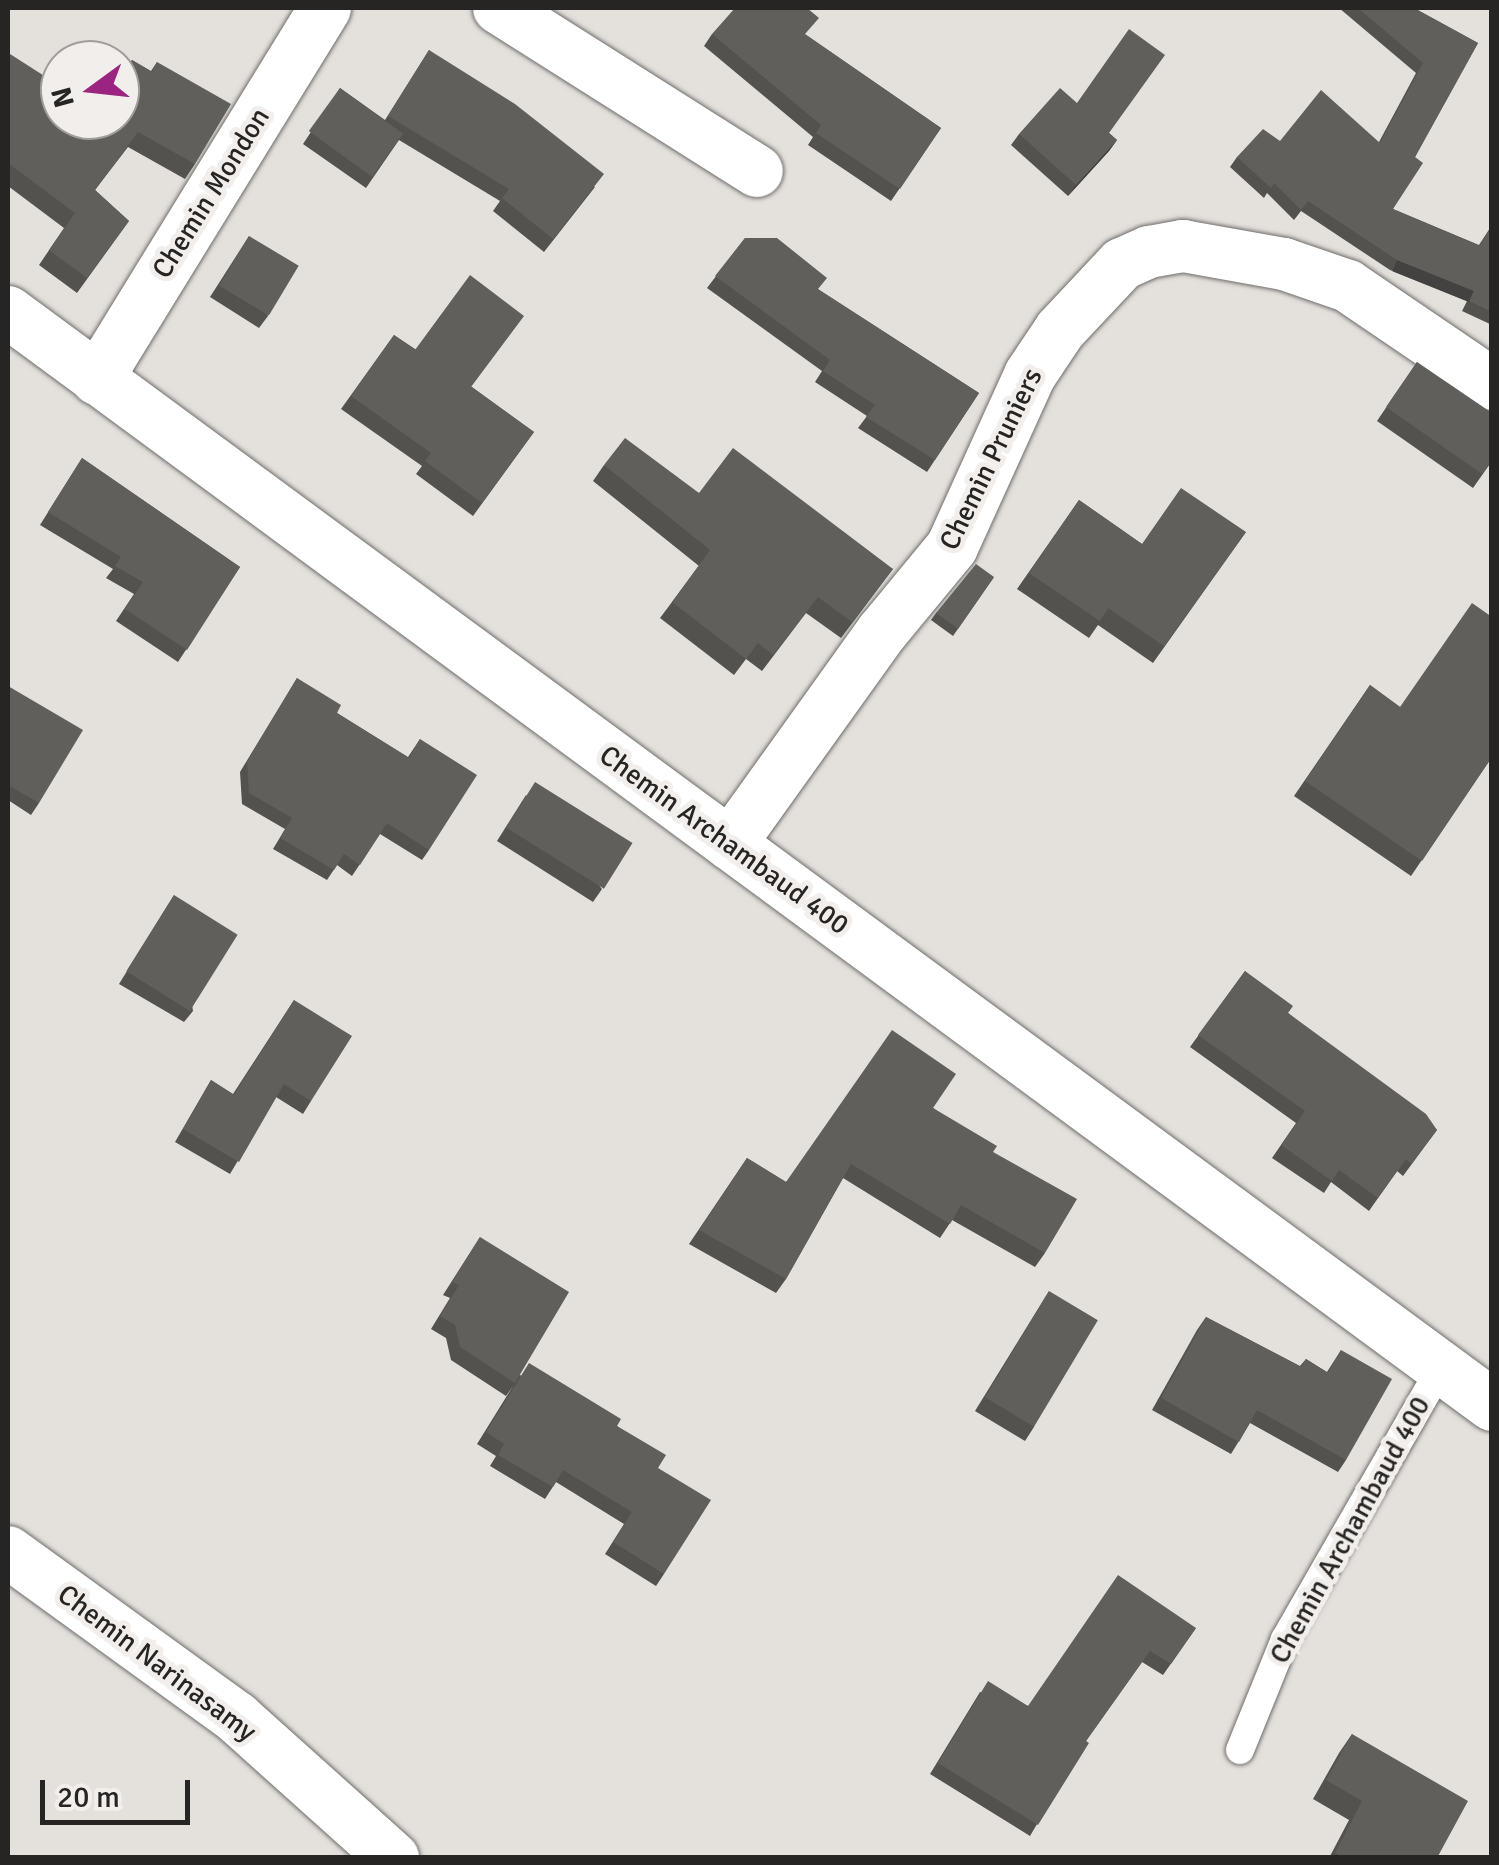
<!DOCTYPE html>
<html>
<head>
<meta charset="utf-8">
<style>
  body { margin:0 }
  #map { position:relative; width:1499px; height:1865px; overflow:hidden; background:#e4e1dd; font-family:Signika,sans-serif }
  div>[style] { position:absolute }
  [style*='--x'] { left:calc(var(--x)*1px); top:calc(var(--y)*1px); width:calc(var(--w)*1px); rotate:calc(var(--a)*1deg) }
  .roads { filter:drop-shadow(0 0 2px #706d6a) drop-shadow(0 0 2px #706d6a) }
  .service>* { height:28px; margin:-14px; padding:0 14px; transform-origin:14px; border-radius:14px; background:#fff }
  .minor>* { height:52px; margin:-26px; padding:0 26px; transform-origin:26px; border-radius:26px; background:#fff }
  .wall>* { inset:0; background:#53524f }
  .shaded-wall>* { inset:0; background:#444240; transform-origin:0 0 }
  .building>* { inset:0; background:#615f5c; transform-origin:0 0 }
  span { translate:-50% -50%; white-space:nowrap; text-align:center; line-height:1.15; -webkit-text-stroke:10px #f1eeeb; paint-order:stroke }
  .street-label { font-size:28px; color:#262524 }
  .frame { position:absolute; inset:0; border:10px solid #262524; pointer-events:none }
  .north { position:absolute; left:40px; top:40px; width:100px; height:100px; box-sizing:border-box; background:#f1eeeb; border:2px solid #a09e9b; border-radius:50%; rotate:255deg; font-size:28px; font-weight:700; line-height:40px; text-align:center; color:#262524 }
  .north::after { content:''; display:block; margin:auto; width:35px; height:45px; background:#9a247f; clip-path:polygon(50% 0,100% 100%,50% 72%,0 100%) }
  .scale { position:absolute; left:40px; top:1780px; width:150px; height:45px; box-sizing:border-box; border:5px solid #262524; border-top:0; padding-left:12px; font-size:30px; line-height:35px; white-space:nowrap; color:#262524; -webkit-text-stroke:8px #f1eeeb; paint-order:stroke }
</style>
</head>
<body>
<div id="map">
  <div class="roads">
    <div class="service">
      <div style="--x:1240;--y:1750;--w:120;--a:-67.9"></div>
      <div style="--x:1285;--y:1639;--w:313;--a:-60.1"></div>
    </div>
    <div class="minor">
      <div style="--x:499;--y:8;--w:305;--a:32.3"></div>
      <div style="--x:8;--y:312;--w:1843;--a:36.37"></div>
      <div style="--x:97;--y:379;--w:435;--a:-58.4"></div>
      <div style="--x:730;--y:844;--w:261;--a:-54.4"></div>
      <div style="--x:882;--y:632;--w:110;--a:-50.5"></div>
      <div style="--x:952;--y:547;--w:189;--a:-65.6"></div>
      <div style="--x:1030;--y:375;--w:54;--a:-56.3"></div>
      <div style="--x:1060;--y:330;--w:91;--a:-46.8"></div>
      <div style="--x:1122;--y:264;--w:30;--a:-24"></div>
      <div style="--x:1149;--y:252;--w:35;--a:-10"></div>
      <div style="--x:1183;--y:246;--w:103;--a:10.1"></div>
      <div style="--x:1284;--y:264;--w:68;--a:19"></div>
      <div style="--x:1348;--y:286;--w:174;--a:34.2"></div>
      <div style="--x:8;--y:1552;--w:283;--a:35.9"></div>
      <div style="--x:237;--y:1718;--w:210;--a:41.9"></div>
    </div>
  </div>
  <div class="wall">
    <div style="clip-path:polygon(1339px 8px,1414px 8px,1478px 43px,1415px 157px,1393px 209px,1479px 245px,1492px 225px,1492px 325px,1462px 311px,1467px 301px,1390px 270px,1301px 211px,1294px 220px,1267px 193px,1264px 198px,1230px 167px,1237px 157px,1280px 141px,1379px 142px,1416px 73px)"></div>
    <div style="clip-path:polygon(712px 34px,806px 35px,941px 128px,891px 201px,808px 145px,813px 137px,704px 46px)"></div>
    <div style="clip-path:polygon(429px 50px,595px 187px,544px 252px,493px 211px,500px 201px,399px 140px,366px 188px,303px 144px,340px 88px,385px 120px)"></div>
    <div style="clip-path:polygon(8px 58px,60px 120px,120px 120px,120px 78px,132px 60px,151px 71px,157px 62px,195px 164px,185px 179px,128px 147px,95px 190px,129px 221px,77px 293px,39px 265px,64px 228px,8px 186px)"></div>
    <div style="clip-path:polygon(1109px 133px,1117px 140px,1109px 151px,1068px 196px,1011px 145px,1019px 134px)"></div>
    <div style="clip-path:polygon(249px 236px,268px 316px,259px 328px,210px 297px)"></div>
    <div style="clip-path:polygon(745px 238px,819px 290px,979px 393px,927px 472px,858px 428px,867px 416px,815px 382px,822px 371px,707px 288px)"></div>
    <div style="clip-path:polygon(394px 335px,472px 387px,534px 432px,473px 516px,416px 474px,422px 466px,341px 409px)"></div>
    <div style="clip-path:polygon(1417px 362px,1492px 461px,1473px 488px,1377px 421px)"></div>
    <div style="clip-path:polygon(82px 458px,240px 567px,178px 662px,116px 621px,134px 594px,106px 578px,113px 569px,40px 525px)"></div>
    <div style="clip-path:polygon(604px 465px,699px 493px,893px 569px,841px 638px,806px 613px,762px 671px,746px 659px,734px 675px,660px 618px,699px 566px,593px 481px)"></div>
    <div style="clip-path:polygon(1079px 500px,1142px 544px,1246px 532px,1153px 663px,1098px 625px,1089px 638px,1017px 589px)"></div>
    <div style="clip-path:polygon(994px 577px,953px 636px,931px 620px,936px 613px)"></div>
    <div style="clip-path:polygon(297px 678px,337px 713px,408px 757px,420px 739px,429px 850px,422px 860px,380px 834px,352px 876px,337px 865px,327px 880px,273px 849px,285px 829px,242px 804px,240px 772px)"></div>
    <div style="clip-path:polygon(1370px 685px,1400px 707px,1492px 757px,1411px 876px,1294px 796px)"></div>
    <div style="clip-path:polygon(8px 686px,39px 803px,31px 815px,8px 800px)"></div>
    <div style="clip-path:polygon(526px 795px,602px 889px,593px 902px,497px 841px)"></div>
    <div style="clip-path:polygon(174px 895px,193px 1011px,184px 1022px,119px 984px)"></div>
    <div style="clip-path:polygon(1245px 971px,1288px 1013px,1437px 1130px,1403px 1176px,1397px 1171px,1369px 1211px,1331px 1182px,1324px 1193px,1272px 1158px,1296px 1123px,1190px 1047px)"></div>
    <div style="clip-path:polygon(294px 1000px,311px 1101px,303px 1114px,276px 1097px,230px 1174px,175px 1142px,211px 1080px,233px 1094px)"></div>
    <div style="clip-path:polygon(933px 1108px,993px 1152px,1045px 1253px,1035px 1267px,952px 1220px,940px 1238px,843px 1178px,786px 1279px,776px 1293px,689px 1244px,747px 1158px,786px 1182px)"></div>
    <div style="clip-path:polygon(480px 1237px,520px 1375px,617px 1426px,658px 1468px,664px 1574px,656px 1586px,605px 1554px,624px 1524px,556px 1482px,545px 1499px,490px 1466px,496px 1456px,477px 1444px,513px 1386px,506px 1396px,451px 1360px,446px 1338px,431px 1329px,450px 1298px,443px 1295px)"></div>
    <div style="clip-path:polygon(1049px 1291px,1034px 1427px,1025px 1441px,975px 1411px)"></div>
    <div style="clip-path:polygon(1206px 1317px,1300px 1366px,1306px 1359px,1327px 1372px,1341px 1350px,1346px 1460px,1338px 1472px,1250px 1423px,1231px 1454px,1152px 1410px,1197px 1330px)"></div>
    <div style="clip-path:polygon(1196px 1628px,1163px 1675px,1142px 1662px,1086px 1741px,1030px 1836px,930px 1774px,980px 1692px,1028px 1706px)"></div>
    <div style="clip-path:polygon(1352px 1734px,1437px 1858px,1329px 1858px,1349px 1820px,1313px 1799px,1339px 1753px)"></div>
  </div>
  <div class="shaded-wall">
    <div style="clip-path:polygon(1117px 140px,1109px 151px,1068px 196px,1076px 185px)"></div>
    <div style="left:1397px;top:260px;width:83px;height:12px;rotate:22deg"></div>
  </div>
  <div class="building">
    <div style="clip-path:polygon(735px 8px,807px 8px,819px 18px,805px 34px,941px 128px,900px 189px,816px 133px,821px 125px,712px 34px)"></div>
    <div style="clip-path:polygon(1358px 8px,1414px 8px,1478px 43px,1415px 157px,1423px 163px,1393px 209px,1480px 246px,1492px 225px,1492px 312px,1469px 301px,1474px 291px,1397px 260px,1308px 201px,1301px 210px,1274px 183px,1271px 188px,1237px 157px,1263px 129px,1280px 141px,1321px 90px,1380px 143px,1423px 63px)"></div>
    <div style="clip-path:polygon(1129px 29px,1165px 55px,1109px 133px,1117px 140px,1076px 185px,1019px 134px,1060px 88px,1077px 103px)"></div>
    <div style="clip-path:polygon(429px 50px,515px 104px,604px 174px,553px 239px,502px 198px,509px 189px,388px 116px)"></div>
    <div style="clip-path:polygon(10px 54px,60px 86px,60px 120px,120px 120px,120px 78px,122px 79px,132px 60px,152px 72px,157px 62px,231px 104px,195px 164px,138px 132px,95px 190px,129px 221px,87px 278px,49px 250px,75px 213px,8px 163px,8px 58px)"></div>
    <div style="left:340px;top:88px;width:78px;height:53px;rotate:36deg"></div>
    <div style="left:249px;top:236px;width:58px;height:58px;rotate:31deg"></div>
    <div style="clip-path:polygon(745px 238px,777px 238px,827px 278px,818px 289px,979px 393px,935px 460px,866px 417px,875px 405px,823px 371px,830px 360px,715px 276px)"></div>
    <div style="clip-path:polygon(470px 275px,524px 316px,471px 387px,534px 432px,482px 503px,425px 461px,431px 453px,351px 396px,394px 335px,415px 350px)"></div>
    <div style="clip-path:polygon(1417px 362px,1492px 413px,1492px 461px,1482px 474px,1386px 407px)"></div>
    <div style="clip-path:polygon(625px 438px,699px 493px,733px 448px,893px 569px,852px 622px,818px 597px,773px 655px,758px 643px,746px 659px,672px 602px,710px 550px,604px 465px)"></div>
    <div style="clip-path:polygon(82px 458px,240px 567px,187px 650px,125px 609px,143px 582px,115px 566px,121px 557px,48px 512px)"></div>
    <div style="clip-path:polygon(1181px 488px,1246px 532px,1164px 646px,1108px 608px,1100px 621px,1029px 573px,1079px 500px,1142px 544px)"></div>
    <div style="clip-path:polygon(976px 564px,994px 577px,958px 629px,936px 613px)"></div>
    <div style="clip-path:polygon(1472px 603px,1492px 617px,1492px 757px,1422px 861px,1305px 781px,1370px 685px,1400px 707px)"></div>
    <div style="clip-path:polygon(297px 678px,341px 705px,337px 713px,409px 758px,420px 739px,477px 775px,429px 850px,387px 823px,360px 865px,344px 854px,334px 870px,280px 838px,292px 818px,249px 793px,247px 762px)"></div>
    <div style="clip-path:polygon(8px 686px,83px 730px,39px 803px,8px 785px)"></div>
    <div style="left:535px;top:782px;width:115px;height:54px;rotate:32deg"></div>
    <div style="left:174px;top:895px;width:75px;height:90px;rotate:32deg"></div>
    <div style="clip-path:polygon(1245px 971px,1293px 1006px,1288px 1013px,1426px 1114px,1437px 1130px,1411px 1164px,1406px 1159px,1378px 1198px,1339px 1170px,1332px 1181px,1281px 1145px,1305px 1111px,1198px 1035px)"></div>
    <div style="clip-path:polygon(294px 1000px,352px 1036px,311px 1101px,284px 1084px,239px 1162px,183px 1129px,211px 1080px,234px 1095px)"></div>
    <div style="clip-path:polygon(892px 1030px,956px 1074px,933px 1108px,997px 1146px,993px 1152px,1077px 1199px,1045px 1253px,961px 1205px,950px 1224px,851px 1164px,786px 1279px,699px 1230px,747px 1158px,786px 1182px)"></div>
    <div style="clip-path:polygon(480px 1237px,569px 1292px,515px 1383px,460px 1347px,455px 1325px,440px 1316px,459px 1285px,452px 1282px)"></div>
    <div style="left:1049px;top:1291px;width:57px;height:124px;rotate:31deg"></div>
    <div style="clip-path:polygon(1206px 1317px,1301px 1367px,1306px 1359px,1328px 1373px,1341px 1350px,1392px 1379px,1346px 1460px,1257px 1410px,1239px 1442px,1161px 1398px)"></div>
    <div style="clip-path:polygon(529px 1363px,621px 1419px,617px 1426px,666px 1455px,658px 1468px,711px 1500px,664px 1574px,613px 1542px,632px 1512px,563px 1470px,553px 1487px,498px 1455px,504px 1444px,486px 1432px)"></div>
    <div style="clip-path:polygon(1118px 1575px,1196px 1628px,1171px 1664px,1150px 1651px,1086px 1741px,1089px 1743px,1038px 1825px,938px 1763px,988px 1681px,1028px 1706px)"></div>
    <div style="clip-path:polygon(1352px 1734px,1468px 1801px,1437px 1858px,1344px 1858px,1335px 1853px,1362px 1801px,1326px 1780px)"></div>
  </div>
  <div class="street-label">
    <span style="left:211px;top:193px;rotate:-58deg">Chemin Mondon</span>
    <span style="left:991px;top:459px;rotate:-64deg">Chemin Pruniers</span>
    <span style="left:724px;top:840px;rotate:36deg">Chemin Archambaud 400</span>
    <span style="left:1350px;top:1530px;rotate:-61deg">Chemin Archambaud 400</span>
    <span style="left:157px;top:1663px;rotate:37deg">Chemin Narinasamy</span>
  </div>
  <div class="frame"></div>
  <div class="north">N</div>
  <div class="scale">20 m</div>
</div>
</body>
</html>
